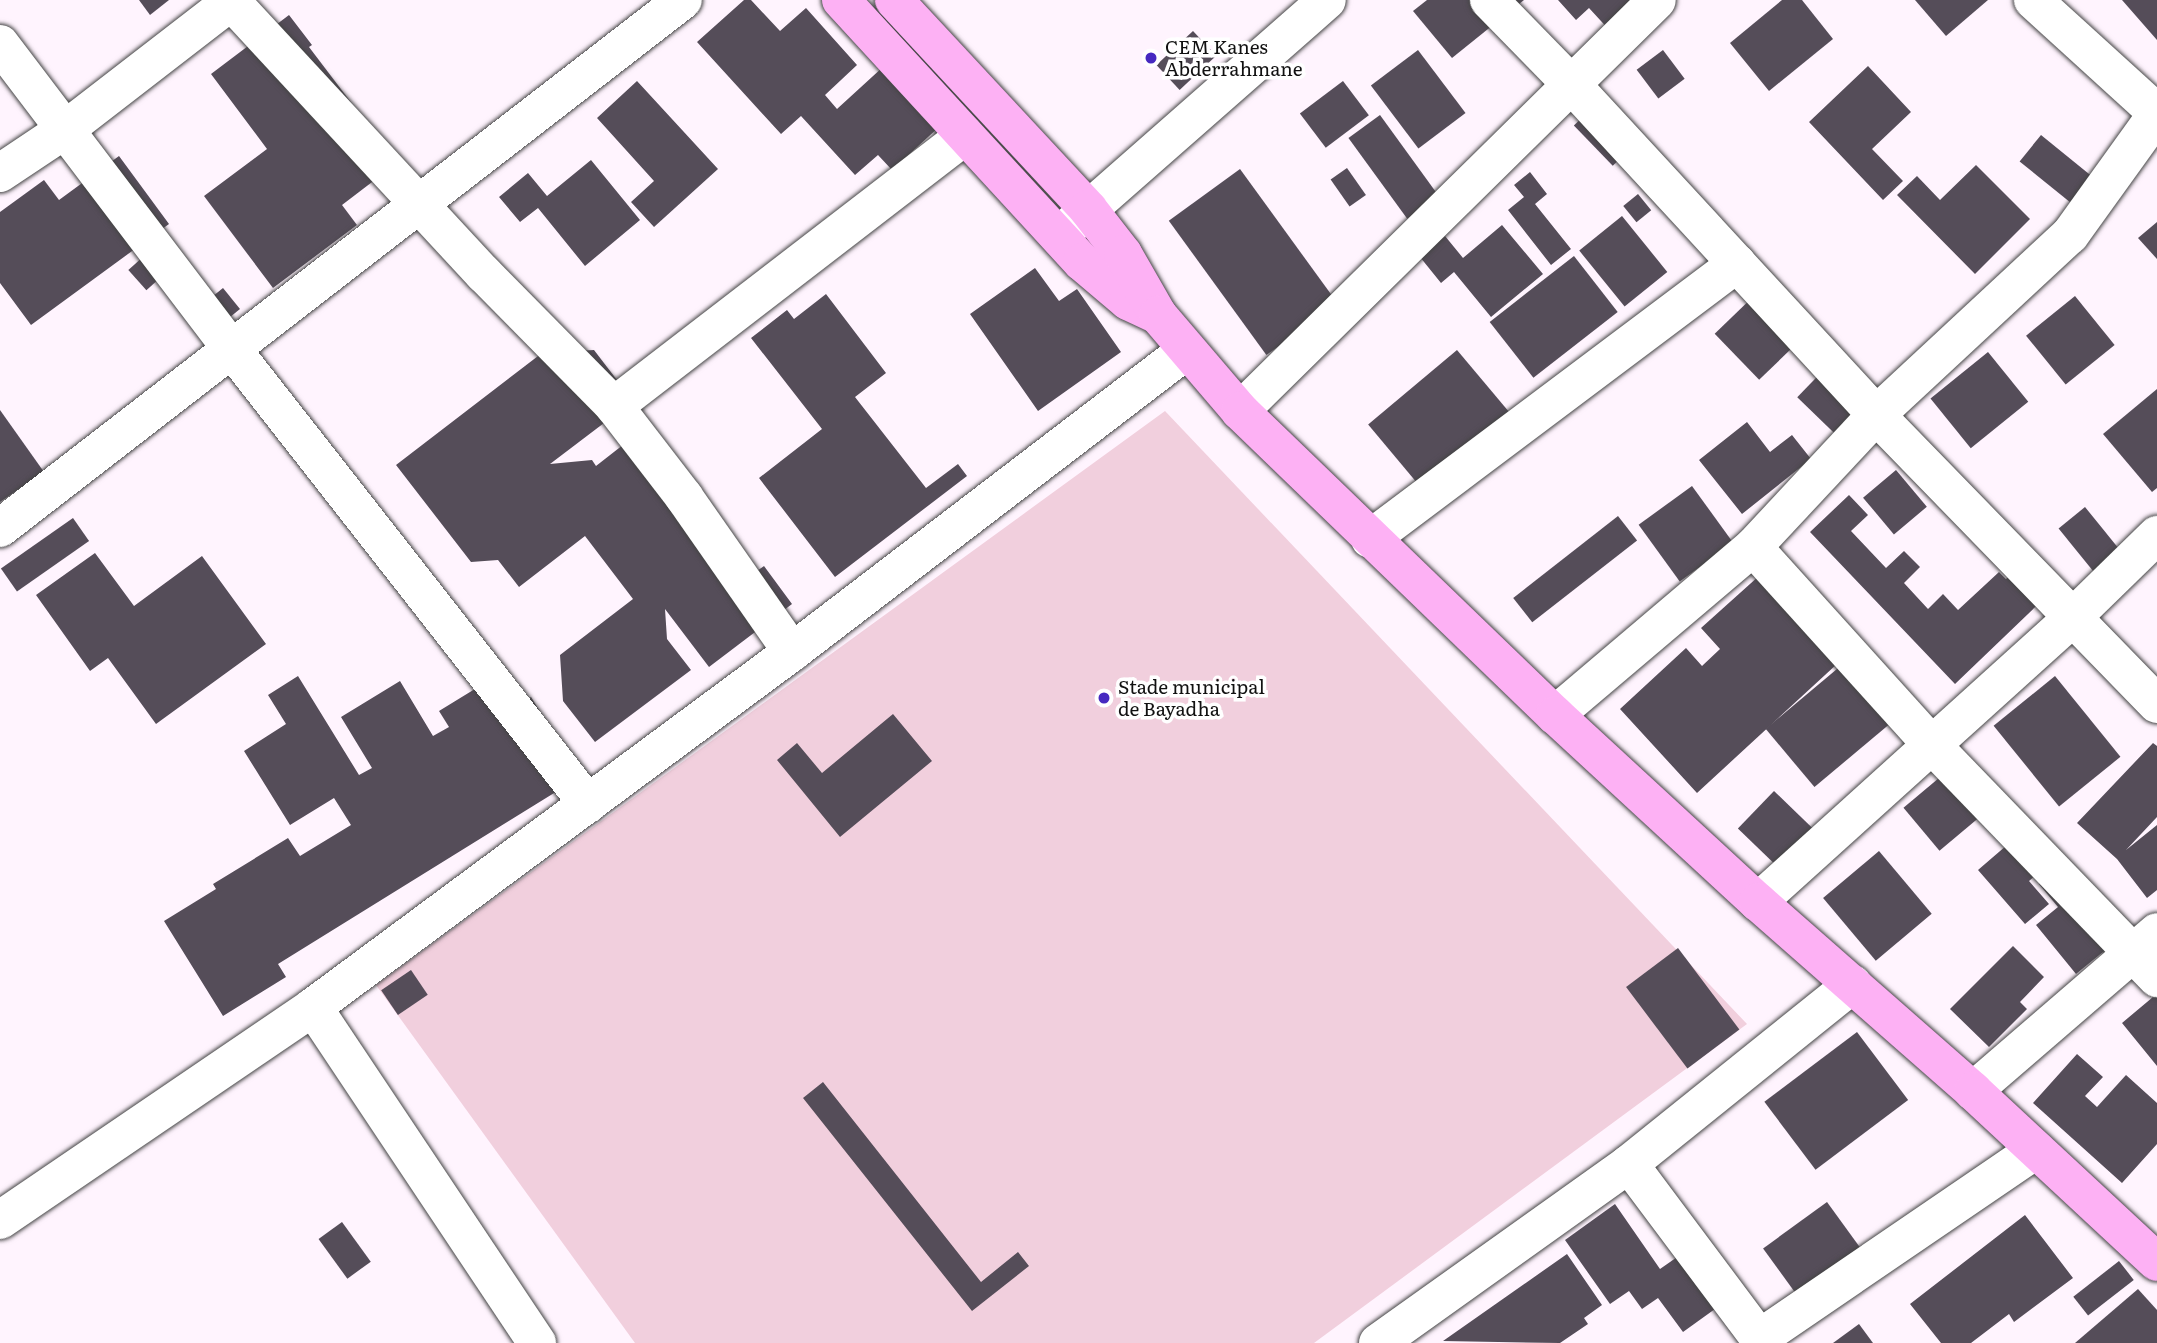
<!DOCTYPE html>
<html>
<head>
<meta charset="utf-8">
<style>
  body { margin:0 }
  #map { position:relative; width:2157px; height:1343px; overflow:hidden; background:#fff4fe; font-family:Literata,serif }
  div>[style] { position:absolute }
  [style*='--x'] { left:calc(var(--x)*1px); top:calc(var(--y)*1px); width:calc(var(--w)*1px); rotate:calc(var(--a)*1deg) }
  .pitch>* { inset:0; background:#f1cfdd }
  .building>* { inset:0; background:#554d59; transform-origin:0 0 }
  .roads { filter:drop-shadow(0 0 2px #444) drop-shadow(0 0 2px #444) }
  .minor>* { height:38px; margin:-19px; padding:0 19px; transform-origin:19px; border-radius:19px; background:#fff }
  .tertiary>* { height:38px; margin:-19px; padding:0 19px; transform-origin:19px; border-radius:19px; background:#fff }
  .secondary>* { height:38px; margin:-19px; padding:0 19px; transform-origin:19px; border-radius:19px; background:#fdb1f4 }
  .dots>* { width:19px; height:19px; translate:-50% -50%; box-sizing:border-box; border:4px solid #fff; border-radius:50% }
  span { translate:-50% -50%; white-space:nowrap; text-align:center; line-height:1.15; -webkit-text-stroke:7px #fff; paint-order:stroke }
  .poi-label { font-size:19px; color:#111 }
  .left { translate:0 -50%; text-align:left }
</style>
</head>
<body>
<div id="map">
  <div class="pitch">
    <div style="clip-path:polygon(1165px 411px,1747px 1024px,1314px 1343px,635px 1343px,376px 985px)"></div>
  </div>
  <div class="building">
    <div style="clip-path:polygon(139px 0,169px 0,150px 15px)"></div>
    <div style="clip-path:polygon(744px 0,751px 0,780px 31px,806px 8px,857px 65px,825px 95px,837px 109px,884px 66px,939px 127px,892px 170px,878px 155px,855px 175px,801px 116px,781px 134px,697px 42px)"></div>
    <div style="clip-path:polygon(1427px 0,1524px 0,1452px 58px,1413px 11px)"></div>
    <div style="clip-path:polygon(1558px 0,1648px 0,1612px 33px,1589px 8px,1576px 20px)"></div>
    <div style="clip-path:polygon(1782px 0,1802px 0,1833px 39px,1769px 91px,1730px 43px)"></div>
    <div style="clip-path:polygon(1915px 0,1988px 0,1946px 36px)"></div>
    <div style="clip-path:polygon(2122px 0,2157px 0,2157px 40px)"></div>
    <div style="clip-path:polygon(289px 15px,312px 45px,309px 47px,397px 163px,342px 205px,357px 225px,273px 288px,204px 196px,267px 149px,211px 74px)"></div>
    <div style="left:1193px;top:31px;width:34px;height:50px;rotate:47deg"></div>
    <div style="left:1418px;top:50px;width:79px;height:59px;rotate:53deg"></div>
    <div style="left:1663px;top:50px;width:36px;height:33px;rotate:53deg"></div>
    <div style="clip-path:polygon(1868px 66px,1911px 112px,1872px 149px,1903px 181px,1883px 200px,1809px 122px)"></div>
    <div style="clip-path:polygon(637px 81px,718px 169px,654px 227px,631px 202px,654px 181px,597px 118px)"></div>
    <div style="left:1343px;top:81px;width:43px;height:54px;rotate:53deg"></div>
    <div style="left:1594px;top:106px;width:56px;height:28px;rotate:46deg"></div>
    <div style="left:1380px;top:115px;width:100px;height:39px;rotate:54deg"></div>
    <div style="left:2041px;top:135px;width:65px;height:34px;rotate:39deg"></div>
    <div style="clip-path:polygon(119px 156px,169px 224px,31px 325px,0 283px,0 212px,44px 180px,59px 200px)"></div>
    <div style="clip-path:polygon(591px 160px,640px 220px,585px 266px,538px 208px,520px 222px,499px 197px,528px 173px,547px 196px)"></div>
    <div style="clip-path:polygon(1976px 165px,2030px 219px,1975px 274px,1897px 195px,1917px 176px,1940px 200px)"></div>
    <div style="left:1347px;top:168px;width:33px;height:20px;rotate:55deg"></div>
    <div style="left:1240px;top:169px;width:166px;height:88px;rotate:54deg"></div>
    <div style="clip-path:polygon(1530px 172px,1547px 194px,1535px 204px,1571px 249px,1551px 265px,1508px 210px,1524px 197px,1514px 185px)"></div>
    <div style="left:1638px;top:194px;width:21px;height:19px;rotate:51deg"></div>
    <div style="left:1622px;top:216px;width:72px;height:55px;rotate:51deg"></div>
    <div style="clip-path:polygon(2157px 222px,2157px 259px,2138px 238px)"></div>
    <div style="clip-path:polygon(1502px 225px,1543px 274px,1491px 317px,1454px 272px,1441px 283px,1420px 257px,1445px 236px,1463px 258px)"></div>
    <div style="left:164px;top:238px;width:27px;height:48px;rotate:48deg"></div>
    <div style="left:1574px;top:256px;width:71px;height:107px;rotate:52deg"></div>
    <div style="clip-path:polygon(1035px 268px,1059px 301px,1077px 289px,1121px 352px,1038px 411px,970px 314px)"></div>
    <div style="left:223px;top:288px;width:27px;height:45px;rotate:51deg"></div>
    <div style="left:1760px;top:290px;width:64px;height:63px;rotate:46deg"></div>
    <div style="clip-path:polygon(826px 294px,886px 373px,855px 397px,926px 488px,958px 464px,967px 476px,835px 577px,759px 478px,822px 429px,751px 338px,787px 310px,794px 319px)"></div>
    <div style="left:2075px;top:296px;width:63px;height:63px;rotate:51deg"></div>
    <div style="clip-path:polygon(594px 350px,633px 401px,550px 464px,592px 460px,596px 466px,628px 441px,750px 576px,764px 566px,792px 604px,709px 667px,665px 609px,667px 639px,691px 670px,595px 742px,563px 701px,560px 655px,633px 599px,585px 536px,519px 587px,498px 560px,471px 562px,396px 465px,542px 353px)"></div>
    <div style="left:1457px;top:350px;width:84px;height:116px;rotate:50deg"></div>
    <div style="left:1841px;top:352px;width:65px;height:63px;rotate:44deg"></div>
    <div style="left:1988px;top:352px;width:64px;height:74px;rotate:51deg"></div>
    <div style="clip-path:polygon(2157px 389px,2157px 488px,2152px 492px,2103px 434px)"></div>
    <div style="clip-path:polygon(0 410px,44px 472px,0 502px)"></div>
    <div style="clip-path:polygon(1747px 422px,1770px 452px,1792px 435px,1811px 459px,1742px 514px,1699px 460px)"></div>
    <div style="left:1896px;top:470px;width:48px;height:43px;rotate:50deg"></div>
    <div style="left:1692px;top:486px;width:70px;height:66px;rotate:54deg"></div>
    <div style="clip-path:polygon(1849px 495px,1868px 515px,1851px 531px,1886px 568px,1904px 551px,1920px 567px,1904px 583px,1928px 609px,1943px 594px,1958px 610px,1999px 572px,2006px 579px,2029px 558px,2056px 587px,1955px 684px,1810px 532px)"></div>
    <div style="left:2085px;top:507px;width:59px;height:34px;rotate:51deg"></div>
    <div style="left:1618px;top:516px;width:31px;height:133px;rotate:52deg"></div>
    <div style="left:73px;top:518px;width:28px;height:88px;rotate:55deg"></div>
    <div style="clip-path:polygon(95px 553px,134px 606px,202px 556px,266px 644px,156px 724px,108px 658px,90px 671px,36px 595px)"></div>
    <div style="clip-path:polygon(1760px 575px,1850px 652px,1697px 793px,1620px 709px,1686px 648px,1702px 666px,1720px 649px,1701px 628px)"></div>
    <div style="left:1856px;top:653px;width:76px;height:118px;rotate:50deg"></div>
    <div style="clip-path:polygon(501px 673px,520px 704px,531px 697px,580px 777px,278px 964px,286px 977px,223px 1016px,164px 921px,216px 889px,213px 884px,288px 838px,300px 856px,351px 825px,334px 798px,290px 825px,244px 751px,286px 724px,268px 695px,298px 676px,359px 775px,372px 768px,341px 717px,400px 681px,433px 736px,449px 727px,439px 711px)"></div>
    <div style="left:2055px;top:676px;width:104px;height:79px;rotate:51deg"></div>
    <div style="clip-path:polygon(893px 714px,932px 761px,840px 837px,777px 760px,797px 743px,822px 773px)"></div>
    <div style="clip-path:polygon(2153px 743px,2157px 746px,2157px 817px,2126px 850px,2157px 825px,2157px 890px,2147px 898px,2117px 859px,2077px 823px)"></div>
    <div style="left:1964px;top:757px;width:56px;height:79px;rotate:50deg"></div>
    <div style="left:1774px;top:791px;width:54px;height:52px;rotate:44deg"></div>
    <div style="clip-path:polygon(2021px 833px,2049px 864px,2029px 881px,2049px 904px,2025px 924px,1978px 870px)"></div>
    <div style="left:1879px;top:851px;width:82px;height:73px;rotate:50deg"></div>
    <div style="clip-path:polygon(2066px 862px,2125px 934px,2076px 974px,2036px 925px,2058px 907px,2039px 884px)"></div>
    <div style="clip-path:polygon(2013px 946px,2044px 977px,2020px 1002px,2027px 1009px,1989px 1047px,1950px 1009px)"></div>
    <div style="left:1678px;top:948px;width:102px;height:65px;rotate:53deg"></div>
    <div style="left:411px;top:970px;width:30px;height:36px;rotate:56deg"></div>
    <div style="clip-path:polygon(2157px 976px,2157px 1066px,2122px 1023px,2153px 997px,2144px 987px)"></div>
    <div style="left:1857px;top:1032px;width:85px;height:116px;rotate:53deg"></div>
    <div style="clip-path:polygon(2077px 1054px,2103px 1077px,2085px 1096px,2097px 1107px,2126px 1075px,2157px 1103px,2157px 1144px,2122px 1183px,2033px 1103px)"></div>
    <div style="clip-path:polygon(823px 1082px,981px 1282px,1018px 1252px,1029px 1266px,972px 1311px,803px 1098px)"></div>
    <div style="left:1827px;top:1202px;width:67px;height:79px;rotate:54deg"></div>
    <div style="clip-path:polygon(1615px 1204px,1660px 1269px,1703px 1239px,1733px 1296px,1683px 1332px,1658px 1298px,1642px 1309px,1629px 1291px,1610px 1304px,1565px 1240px)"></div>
    <div style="clip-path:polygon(2025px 1215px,2073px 1278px,2014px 1322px,2009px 1314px,1971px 1343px,1941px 1343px,1910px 1304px)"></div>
    <div style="left:342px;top:1222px;width:49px;height:29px;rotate:54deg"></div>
    <div style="clip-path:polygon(1567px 1254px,1602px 1305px,1584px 1318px,1588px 1324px,1560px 1343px,1443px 1341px)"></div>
    <div style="left:2119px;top:1261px;width:24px;height:58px;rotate:52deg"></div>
    <div style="clip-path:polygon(2138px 1289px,2157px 1310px,2157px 1343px,2075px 1343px)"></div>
    <div style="clip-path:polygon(1859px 1324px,1873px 1343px,1833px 1343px)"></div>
  </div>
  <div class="roads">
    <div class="minor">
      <div style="--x:230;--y:0;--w:374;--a:47.2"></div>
      <div style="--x:484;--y:274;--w:185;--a:45.4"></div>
      <div style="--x:614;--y:406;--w:115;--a:52.4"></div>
      <div style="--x:684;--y:497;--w:189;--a:55.1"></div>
      <div style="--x:1489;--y:0;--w:119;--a:45.7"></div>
      <div style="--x:1572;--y:85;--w:449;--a:47.3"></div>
      <div style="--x:1876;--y:415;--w:403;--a:45.8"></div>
      <div style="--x:2033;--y:0;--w:168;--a:42.3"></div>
      <div style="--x:0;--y:44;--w:382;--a:52.8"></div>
      <div style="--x:231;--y:348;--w:579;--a:51.94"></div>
      <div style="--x:0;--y:173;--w:79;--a:-33.7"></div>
      <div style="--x:66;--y:129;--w:211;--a:-37.7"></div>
      <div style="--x:614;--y:406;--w:443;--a:-37.6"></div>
      <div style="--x:1240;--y:411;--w:585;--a:-44.58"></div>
      <div style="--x:1370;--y:539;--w:459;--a:-36.9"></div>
      <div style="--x:1753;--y:547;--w:264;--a:47.9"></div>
      <div style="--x:1930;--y:743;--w:327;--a:46"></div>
      <div style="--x:1555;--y:715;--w:260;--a:-40.3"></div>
      <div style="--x:1753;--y:547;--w:180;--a:-47"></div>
      <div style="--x:1876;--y:415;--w:265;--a:-42.9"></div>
      <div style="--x:2070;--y:235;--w:149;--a:-54.3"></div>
      <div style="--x:1758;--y:902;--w:423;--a:-42.1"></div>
      <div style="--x:2072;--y:618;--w:119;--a:-44.3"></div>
      <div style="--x:313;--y:1007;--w:404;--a:56.3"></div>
      <div style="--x:1973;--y:1091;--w:243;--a:-40.8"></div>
      <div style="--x:1629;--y:1164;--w:224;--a:53.2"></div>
      <div style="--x:0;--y:1220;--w:379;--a:-34.2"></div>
      <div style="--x:313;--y:1007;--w:596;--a:-36.54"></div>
      <div style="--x:792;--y:652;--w:497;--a:-37.4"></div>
      <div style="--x:1760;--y:1338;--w:334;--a:-34.3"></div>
      <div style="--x:1378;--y:1343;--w:308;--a:-35.5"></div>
      <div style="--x:1629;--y:1164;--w:287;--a:-38.8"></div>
    </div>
    <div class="tertiary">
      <div style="--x:1063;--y:232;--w:351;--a:-41.3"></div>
      <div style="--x:0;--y:528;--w:863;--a:-37.71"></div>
    </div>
    <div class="secondary">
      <div style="--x:841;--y:0;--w:356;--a:47.4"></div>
      <div style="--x:1082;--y:262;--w:60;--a:40.3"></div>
      <div style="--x:1128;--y:301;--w:33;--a:25"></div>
      <div style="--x:894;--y:0;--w:285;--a:47.1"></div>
      <div style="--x:1088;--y:209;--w:57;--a:52.1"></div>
      <div style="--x:1123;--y:254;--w:70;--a:60.2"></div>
      <div style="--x:1158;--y:315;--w:126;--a:49.5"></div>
      <div style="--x:1240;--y:411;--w:438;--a:44"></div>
      <div style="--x:1555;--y:715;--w:276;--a:42.7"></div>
      <div style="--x:1758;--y:902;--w:286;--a:41.3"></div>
      <div style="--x:1973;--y:1091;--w:251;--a:42.9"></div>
    </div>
  </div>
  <div class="dots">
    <div style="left:1151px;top:58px;background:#4629c0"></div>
    <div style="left:1104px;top:698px;background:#4629c0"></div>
  </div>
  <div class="poi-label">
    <span class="left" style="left:1165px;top:58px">CEM Kanes<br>Abderrahmane</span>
    <span class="left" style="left:1118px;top:698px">Stade municipal<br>de Bayadha</span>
  </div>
</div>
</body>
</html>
